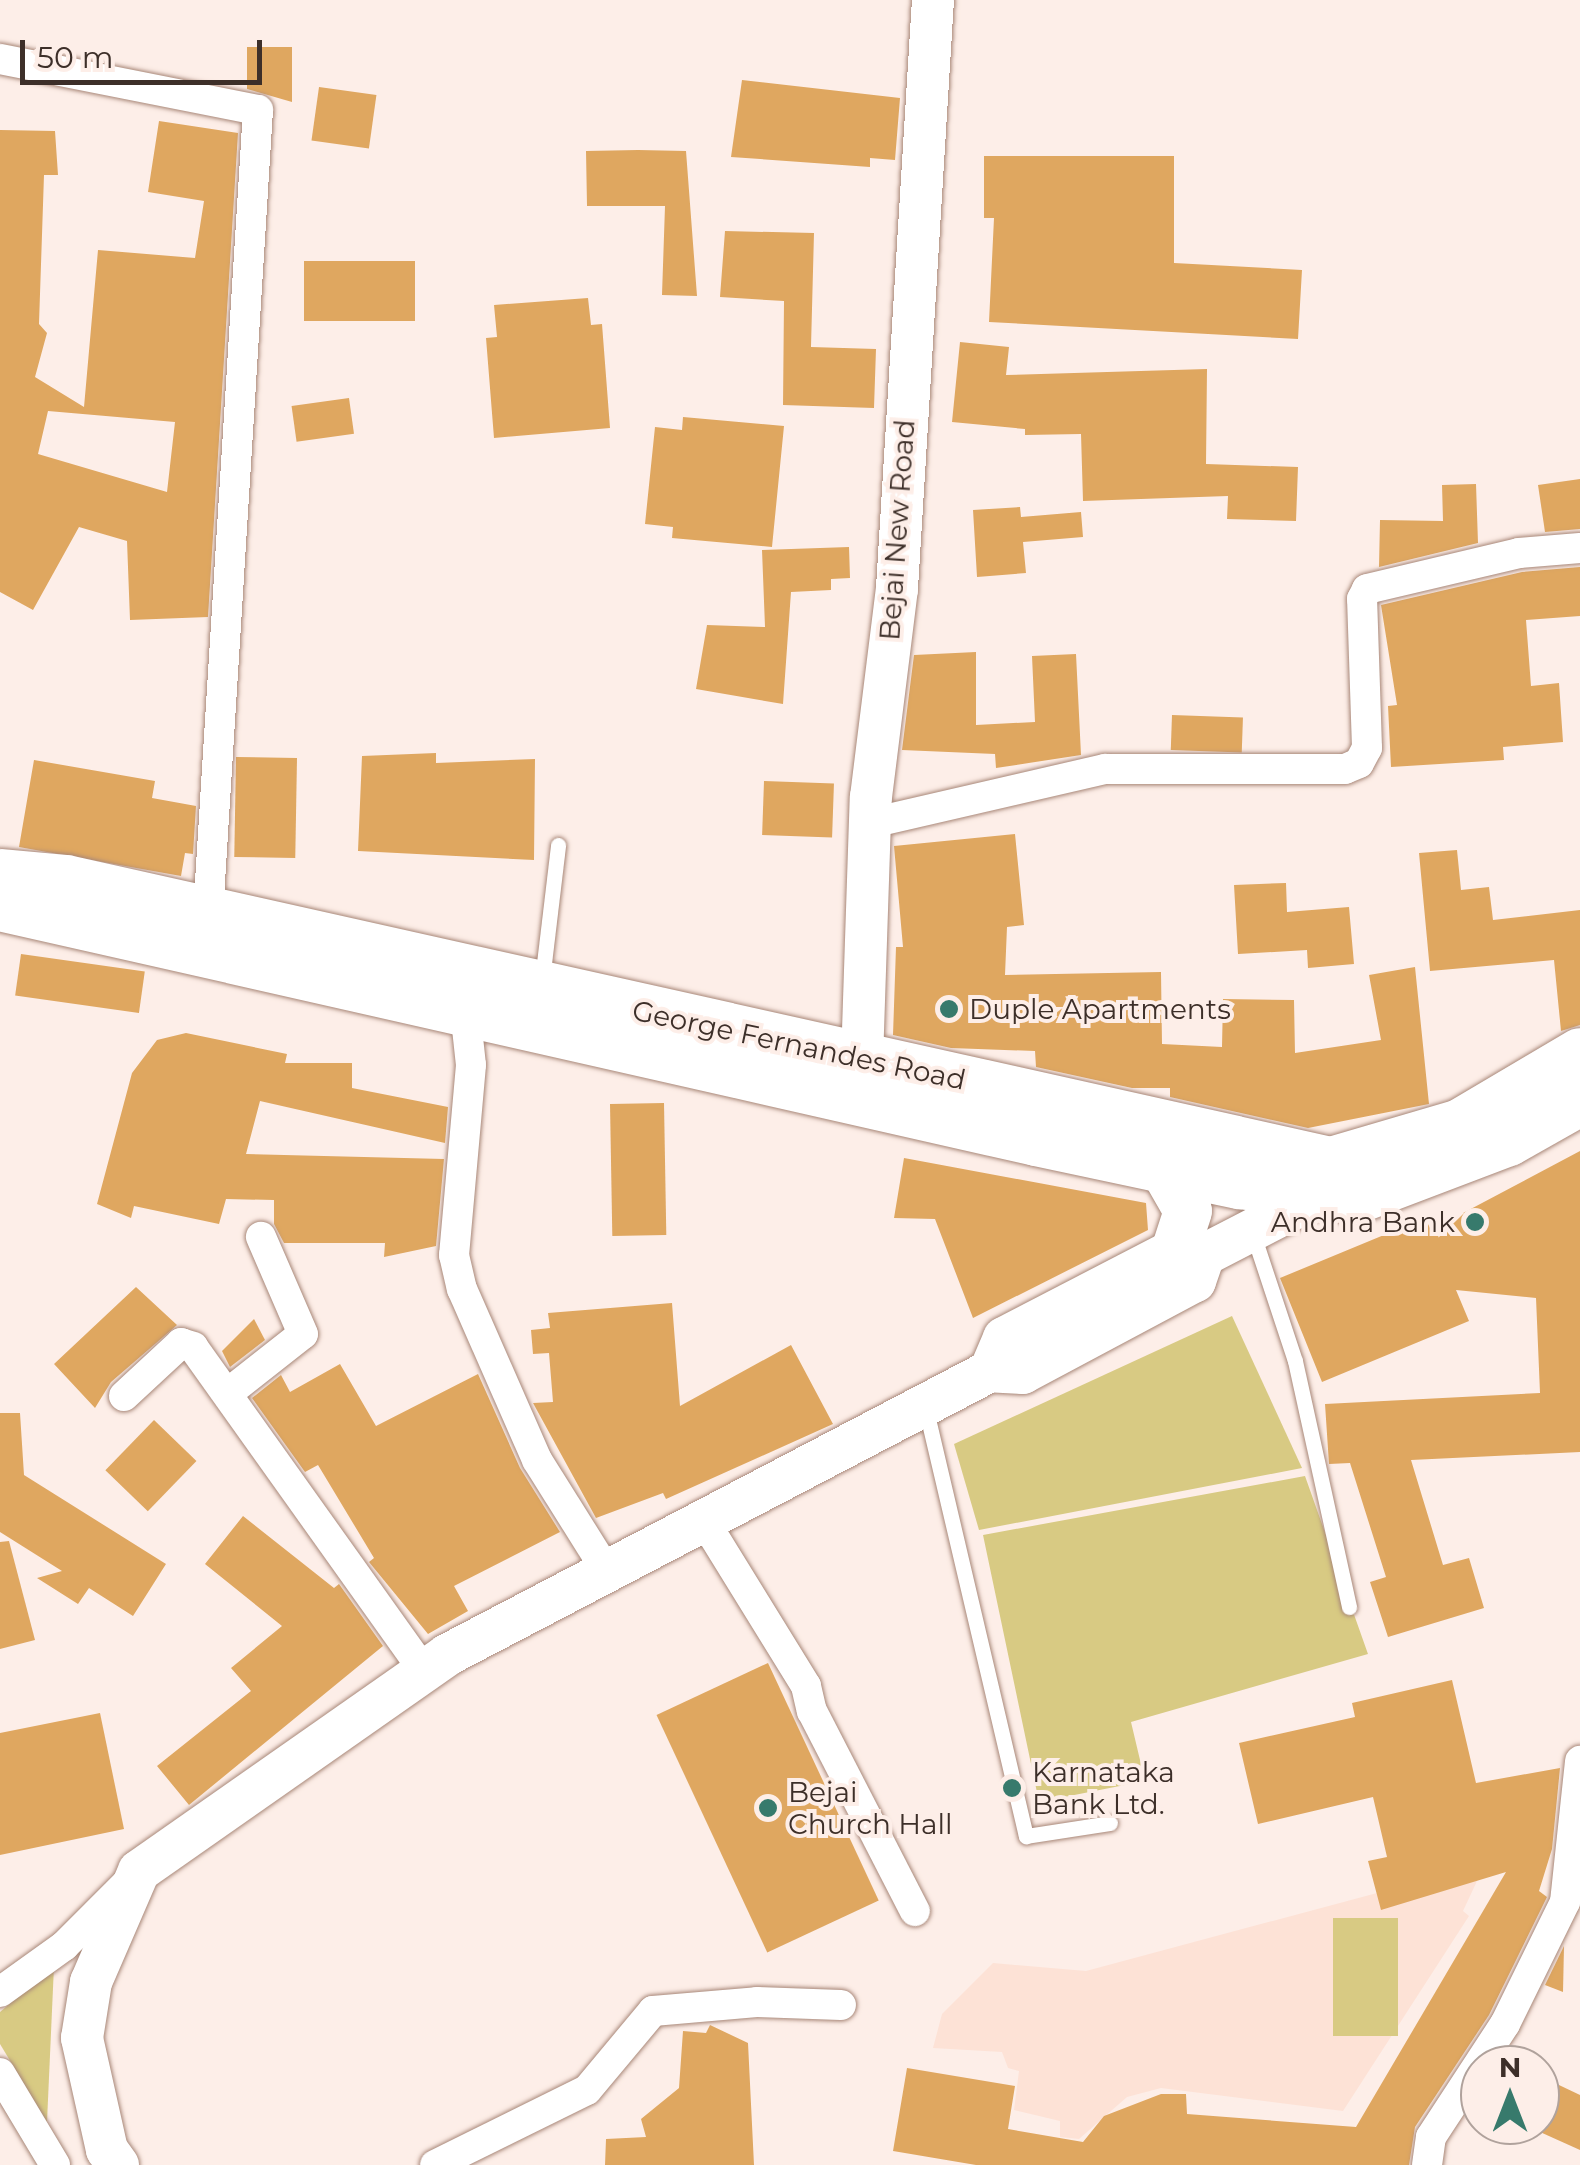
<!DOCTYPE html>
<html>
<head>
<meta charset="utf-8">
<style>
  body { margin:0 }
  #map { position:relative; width:1580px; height:2165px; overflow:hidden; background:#fdeee8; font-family:Montserrat,sans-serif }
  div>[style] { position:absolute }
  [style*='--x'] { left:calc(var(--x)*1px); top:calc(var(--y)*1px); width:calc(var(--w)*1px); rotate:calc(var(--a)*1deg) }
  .built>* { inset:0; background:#fde2d6 }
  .green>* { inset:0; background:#d8ca83; transform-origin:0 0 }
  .building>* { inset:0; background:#dfa760; transform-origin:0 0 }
  .roads { filter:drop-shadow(0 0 2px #a88778) drop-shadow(0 0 2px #a88778) }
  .lane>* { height:15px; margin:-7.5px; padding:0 7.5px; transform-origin:7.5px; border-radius:7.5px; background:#fff }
  .street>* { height:30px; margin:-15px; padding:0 15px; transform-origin:15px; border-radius:15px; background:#fff }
  .secondary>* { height:42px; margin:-21px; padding:0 21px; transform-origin:21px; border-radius:21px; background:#fff }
  .primary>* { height:48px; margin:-24px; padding:0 24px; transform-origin:24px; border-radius:24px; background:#fff }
  .dots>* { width:28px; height:28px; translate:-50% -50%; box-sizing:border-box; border:5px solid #fdeee8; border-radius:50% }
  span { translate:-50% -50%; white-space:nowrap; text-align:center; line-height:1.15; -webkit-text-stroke:8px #fdeee8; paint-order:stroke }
  .street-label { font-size:28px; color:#3d2f29 }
  .poi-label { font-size:28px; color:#3d2f29 }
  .left { translate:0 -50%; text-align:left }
  .right { translate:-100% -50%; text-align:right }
  .north { position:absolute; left:1460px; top:2045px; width:100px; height:100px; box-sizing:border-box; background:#fdeee8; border:2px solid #b0a29c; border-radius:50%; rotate:0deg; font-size:28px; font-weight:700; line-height:40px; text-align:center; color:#3d2f29 }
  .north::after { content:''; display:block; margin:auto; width:35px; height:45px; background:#377a6c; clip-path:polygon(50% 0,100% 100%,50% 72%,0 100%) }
  .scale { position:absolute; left:20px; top:40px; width:242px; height:45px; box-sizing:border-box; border:5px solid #3d2f29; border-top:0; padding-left:12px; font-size:30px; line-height:35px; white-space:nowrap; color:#3d2f29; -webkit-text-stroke:8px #fdeee8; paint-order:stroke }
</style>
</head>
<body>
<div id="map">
  <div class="built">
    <div style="clip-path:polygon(1485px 1864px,1463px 1911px,1469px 1916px,1343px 2111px,1161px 2088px,1127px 2097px,1079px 2139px,1060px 2137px,1060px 2121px,1014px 2110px,1019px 2071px,1008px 2068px,1002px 2052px,933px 2048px,942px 2014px,993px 1963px,1086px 1971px)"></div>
  </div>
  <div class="green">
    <div style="clip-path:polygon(1232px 1316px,1302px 1468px,979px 1530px,954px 1444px)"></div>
    <div style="clip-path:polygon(1305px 1476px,1368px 1654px,1131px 1722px,1145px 1781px,1039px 1802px,983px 1535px)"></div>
    <div style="left:1333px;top:1918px;width:65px;height:118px"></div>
    <div style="clip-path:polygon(54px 1966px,47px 2122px,0 2044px,0 2012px)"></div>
  </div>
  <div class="building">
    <div style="clip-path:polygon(247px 47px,292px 47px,292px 102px,247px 89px)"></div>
    <div style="clip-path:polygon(742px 80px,900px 98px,895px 160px,870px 158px,870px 167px,731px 157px)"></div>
    <div style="left:319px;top:87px;width:58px;height:54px;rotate:8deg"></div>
    <div style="clip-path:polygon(evenodd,159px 121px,238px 133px,208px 617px,130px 620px,127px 541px,79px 527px,33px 610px,0 592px,0 130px,55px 131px,58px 175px,44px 175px,39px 324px,47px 333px,35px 377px,84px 407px,98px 250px,195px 258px,204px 201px,148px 192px,159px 121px,48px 411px,175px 422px,167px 492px,38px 454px,48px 411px)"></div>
    <div style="clip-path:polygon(638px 150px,686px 151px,697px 296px,662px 295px,665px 206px,587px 206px,586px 151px)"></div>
    <div style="clip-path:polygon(984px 156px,1174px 156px,1174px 263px,1302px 270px,1298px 339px,989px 322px,994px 218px,984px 218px)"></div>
    <div style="clip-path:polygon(725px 231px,814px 233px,811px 347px,876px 349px,874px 408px,783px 405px,784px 301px,720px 297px)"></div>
    <div style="left:304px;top:261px;width:111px;height:60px"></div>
    <div style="clip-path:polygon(588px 298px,591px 325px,602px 324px,610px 428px,494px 438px,486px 338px,497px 337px,494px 305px)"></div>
    <div style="clip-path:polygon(960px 342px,1009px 347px,1006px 375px,1207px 369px,1206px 464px,1298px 467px,1296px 521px,1227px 519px,1228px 496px,1083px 501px,1081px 434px,1025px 435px,1025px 429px,952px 422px)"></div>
    <div style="left:349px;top:398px;width:36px;height:58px;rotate:82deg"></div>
    <div style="clip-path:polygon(683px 417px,784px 426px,772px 547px,672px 538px,673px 527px,645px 524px,655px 427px,682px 430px)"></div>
    <div style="clip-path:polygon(1580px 479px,1580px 529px,1545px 532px,1538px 485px)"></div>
    <div style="clip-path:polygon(1476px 484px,1478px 543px,1379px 567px,1380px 520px,1443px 521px,1442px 485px)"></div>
    <div style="clip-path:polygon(1020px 507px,1021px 517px,1081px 512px,1083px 537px,1023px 542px,1026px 573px,977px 577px,973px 510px)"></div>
    <div style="clip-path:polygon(849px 547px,850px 578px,831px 579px,831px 590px,791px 592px,783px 704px,696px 689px,707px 625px,765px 627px,762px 550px)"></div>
    <div style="clip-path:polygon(1580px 567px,1580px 616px,1526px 620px,1531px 686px,1559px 683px,1563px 742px,1503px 747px,1504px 760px,1391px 767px,1388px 706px,1397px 705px,1381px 605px,1522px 572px)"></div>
    <div style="clip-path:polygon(976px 652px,976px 725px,1035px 722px,1032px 656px,1076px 654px,1081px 755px,996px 768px,995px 754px,902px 750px,914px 655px)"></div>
    <div style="left:1172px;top:715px;width:71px;height:35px;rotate:2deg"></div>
    <div style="clip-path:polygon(436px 753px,436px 763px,535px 759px,534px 860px,358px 851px,362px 756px)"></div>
    <div style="left:297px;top:758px;width:100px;height:61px;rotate:91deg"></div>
    <div style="clip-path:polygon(34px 760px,155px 781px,152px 798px,196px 806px,193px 854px,185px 853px,181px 876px,19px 847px)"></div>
    <div style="left:764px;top:781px;width:70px;height:54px;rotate:2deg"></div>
    <div style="clip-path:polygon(1015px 834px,1024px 925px,1007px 927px,1005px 975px,1161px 972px,1162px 1044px,1222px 1047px,1223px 999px,1294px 1000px,1295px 1053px,1381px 1040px,1369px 975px,1415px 967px,1429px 1104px,1308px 1128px,1170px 1097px,1170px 1088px,1132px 1088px,1036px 1067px,1035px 1051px,951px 1048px,893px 1035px,896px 947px,903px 947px,894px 846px)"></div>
    <div style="clip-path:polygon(1457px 850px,1461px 890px,1489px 887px,1493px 920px,1580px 910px,1580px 1025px,1561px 1031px,1554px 960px,1430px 971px,1419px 853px)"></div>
    <div style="clip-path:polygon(1286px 883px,1287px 912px,1349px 907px,1354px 964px,1308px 968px,1307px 950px,1238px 954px,1234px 885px)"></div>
    <div style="left:21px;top:954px;width:125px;height:42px;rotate:8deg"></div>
    <div style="clip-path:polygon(186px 1033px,287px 1054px,285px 1063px,352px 1063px,352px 1088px,448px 1107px,445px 1143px,260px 1101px,246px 1154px,444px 1159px,436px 1246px,384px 1257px,385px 1243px,284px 1243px,274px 1224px,274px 1200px,226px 1199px,219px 1224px,134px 1206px,131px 1218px,97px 1204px,132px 1073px,157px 1040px)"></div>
    <div style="left:664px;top:1103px;width:132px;height:54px;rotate:89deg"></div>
    <div style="clip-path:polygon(1580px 1151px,1580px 1452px,1411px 1460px,1443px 1565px,1469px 1558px,1484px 1608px,1388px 1637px,1370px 1582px,1386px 1577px,1350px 1463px,1329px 1464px,1325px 1404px,1540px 1393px,1536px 1298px,1456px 1290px,1469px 1321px,1322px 1382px,1280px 1278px,1425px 1218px,1431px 1230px)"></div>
    <div style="clip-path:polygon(904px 1158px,1146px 1203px,1148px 1230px,973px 1318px,935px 1219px,894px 1218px)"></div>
    <div style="clip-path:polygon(136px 1287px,177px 1325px,111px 1382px,95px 1408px,54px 1364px)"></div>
    <div style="clip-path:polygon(672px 1303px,680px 1406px,791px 1345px,833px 1424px,666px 1499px,663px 1493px,596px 1518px,533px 1403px,553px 1402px,549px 1353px,533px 1354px,531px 1330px,550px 1328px,548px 1313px)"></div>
    <div style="clip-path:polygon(254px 1319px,265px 1340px,230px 1367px,222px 1351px)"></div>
    <div style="clip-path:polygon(340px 1364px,376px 1426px,478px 1374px,520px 1468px,560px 1532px,454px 1586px,468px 1611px,428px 1634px,369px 1562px,374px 1558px,318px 1465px,305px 1472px,252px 1398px,281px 1375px,290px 1392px)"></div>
    <div style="clip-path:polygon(0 1413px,20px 1413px,24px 1475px,166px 1564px,133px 1616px,89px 1588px,78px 1604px,37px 1578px,62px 1571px,0 1532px)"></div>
    <div style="left:154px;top:1420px;width:59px;height:70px;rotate:44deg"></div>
    <div style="clip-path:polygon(243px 1516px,334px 1588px,339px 1584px,383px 1646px,189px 1805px,157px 1766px,251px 1691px,231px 1668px,282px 1626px,205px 1564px)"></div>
    <div style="clip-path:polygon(9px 1541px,35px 1640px,0 1649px,0 1542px)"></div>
    <div style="left:768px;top:1663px;width:262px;height:123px;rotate:65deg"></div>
    <div style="clip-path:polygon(1452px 1680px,1476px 1783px,1560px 1768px,1552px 1849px,1539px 1891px,1547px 1897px,1489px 2015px,1415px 2127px,1409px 2165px,976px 2165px,893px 2151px,907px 2068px,1015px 2086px,1008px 2129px,1083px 2142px,1104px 2116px,1161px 2094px,1186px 2094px,1187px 2114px,1356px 2127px,1506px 1872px,1381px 1910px,1368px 1861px,1387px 1857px,1373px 1797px,1258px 1824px,1239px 1743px,1355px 1717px,1352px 1703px)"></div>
    <div style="clip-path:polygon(100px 1713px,124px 1829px,0 1855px,0 1733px)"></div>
    <div style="clip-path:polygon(1564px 1946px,1563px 1992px,1545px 1985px)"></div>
    <div style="clip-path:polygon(710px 2025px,748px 2043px,754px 2165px,605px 2165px,606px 2139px,646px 2137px,641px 2119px,679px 2088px,683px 2031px,706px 2033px)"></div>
    <div style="clip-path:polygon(1540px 2076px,1580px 2095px,1580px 2150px,1540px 2132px)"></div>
  </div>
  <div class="roads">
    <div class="lane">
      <div style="--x:542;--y:980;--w:136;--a:-83.2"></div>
      <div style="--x:1253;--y:1234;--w:134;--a:71.7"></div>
      <div style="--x:1295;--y:1361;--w:252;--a:77.6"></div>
      <div style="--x:926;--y:1410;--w:438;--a:76.8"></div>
      <div style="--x:1026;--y:1836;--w:85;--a:-8.8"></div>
    </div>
    <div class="street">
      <div style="--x:0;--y:59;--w:263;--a:11.2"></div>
      <div style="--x:258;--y:110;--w:806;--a:93.56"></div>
      <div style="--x:871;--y:823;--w:240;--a:-13"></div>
      <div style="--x:1105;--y:769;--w:240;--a:0"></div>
      <div style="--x:1345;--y:769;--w:15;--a:-23"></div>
      <div style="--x:1359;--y:763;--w:17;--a:-62"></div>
      <div style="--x:1367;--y:748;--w:149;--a:-91.9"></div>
      <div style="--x:1362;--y:599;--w:11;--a:-63"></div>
      <div style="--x:1367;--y:589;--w:156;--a:-13.3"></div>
      <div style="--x:1519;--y:553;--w:61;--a:-4.7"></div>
      <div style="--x:465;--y:1010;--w:55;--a:83.8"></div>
      <div style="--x:471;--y:1065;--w:191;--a:95.1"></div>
      <div style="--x:454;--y:1255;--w:35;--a:77"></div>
      <div style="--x:462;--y:1289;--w:187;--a:66.3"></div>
      <div style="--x:537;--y:1460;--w:130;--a:57.9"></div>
      <div style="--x:228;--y:1393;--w:95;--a:-38.2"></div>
      <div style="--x:303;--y:1334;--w:106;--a:-113.4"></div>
      <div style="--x:124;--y:1396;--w:78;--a:-42.9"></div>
      <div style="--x:181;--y:1343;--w:13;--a:18"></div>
      <div style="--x:193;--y:1347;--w:398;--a:54.5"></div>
      <div style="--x:703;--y:1519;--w:196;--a:58.3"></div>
      <div style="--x:806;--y:1686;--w:26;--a:77"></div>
      <div style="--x:812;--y:1711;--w:225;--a:62.8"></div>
      <div style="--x:0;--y:1992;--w:79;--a:-35.7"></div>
      <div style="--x:64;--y:1946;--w:88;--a:-45"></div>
      <div style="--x:0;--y:2073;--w:107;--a:59.1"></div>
      <div style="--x:435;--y:2165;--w:169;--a:-26.3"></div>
      <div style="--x:587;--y:2090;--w:103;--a:-50.1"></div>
      <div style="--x:653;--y:2011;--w:104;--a:-4.9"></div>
      <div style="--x:757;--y:2002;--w:84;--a:2"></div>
      <div style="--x:1427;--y:2165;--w:28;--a:-82"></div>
      <div style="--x:1431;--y:2137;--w:135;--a:-56.8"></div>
      <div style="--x:1505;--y:2024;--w:136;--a:-63.8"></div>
      <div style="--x:1565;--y:1902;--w:142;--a:-83.9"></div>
    </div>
    <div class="secondary">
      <div style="--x:861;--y:1091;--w:294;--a:-88.1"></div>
      <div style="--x:871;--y:797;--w:211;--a:-82.9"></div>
      <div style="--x:897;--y:588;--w:589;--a:-86.5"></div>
      <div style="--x:1176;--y:1249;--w:29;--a:12"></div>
      <div style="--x:1204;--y:1255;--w:28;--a:109"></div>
      <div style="--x:1195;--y:1281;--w:195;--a:151.9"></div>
      <div style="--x:1023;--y:1373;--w:33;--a:-177"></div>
      <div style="--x:990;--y:1371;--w:36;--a:-67"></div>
      <div style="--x:1004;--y:1338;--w:194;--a:-27.4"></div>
      <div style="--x:1204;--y:1255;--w:131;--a:-27.3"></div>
      <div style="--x:1320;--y:1195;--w:17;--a:-54"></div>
      <div style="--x:118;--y:2165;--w:19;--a:-126"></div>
      <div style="--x:107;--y:2150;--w:115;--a:-102.6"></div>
      <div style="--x:82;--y:2038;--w:57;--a:-80.9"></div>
      <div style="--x:91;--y:1982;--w:121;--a:-66.6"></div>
      <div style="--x:139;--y:1871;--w:376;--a:-35"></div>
      <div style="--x:447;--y:1655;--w:613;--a:-27.61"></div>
    </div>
    <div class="primary">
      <div style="--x:0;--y:873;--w:66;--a:5.2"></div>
      <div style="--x:66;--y:879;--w:1296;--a:12.57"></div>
      <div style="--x:1331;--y:1161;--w:134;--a:-16.4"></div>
      <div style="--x:1460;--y:1123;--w:139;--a:-30.6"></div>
      <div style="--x:0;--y:907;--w:1062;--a:12.78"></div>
      <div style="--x:1036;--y:1142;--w:208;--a:12"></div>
      <div style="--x:1239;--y:1185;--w:118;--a:7.3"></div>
      <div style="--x:1356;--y:1200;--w:164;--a:-20.8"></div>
      <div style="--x:1509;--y:1142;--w:81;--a:-29.4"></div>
      <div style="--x:1164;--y:1169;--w:48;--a:60.3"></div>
      <div style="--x:1188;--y:1211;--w:40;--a:108"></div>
    </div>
  </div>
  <div class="dots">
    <div style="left:949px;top:1009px;background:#377a6c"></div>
    <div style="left:1475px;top:1222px;background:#377a6c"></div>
    <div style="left:1012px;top:1788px;background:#377a6c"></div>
    <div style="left:768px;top:1808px;background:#377a6c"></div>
  </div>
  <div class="street-label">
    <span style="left:897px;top:530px;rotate:-86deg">Bejai New Road</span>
    <span style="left:799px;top:1045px;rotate:12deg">George Fernandes Road</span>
  </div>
  <div class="poi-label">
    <span class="left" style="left:969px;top:1009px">Duple Apartments</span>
    <span class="right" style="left:1455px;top:1222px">Andhra Bank</span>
    <span class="left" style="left:1032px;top:1788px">Karnataka<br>Bank Ltd.</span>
    <span class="left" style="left:788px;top:1808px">Bejai<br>Church Hall</span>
  </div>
  <div class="north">N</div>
  <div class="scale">50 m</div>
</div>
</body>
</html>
